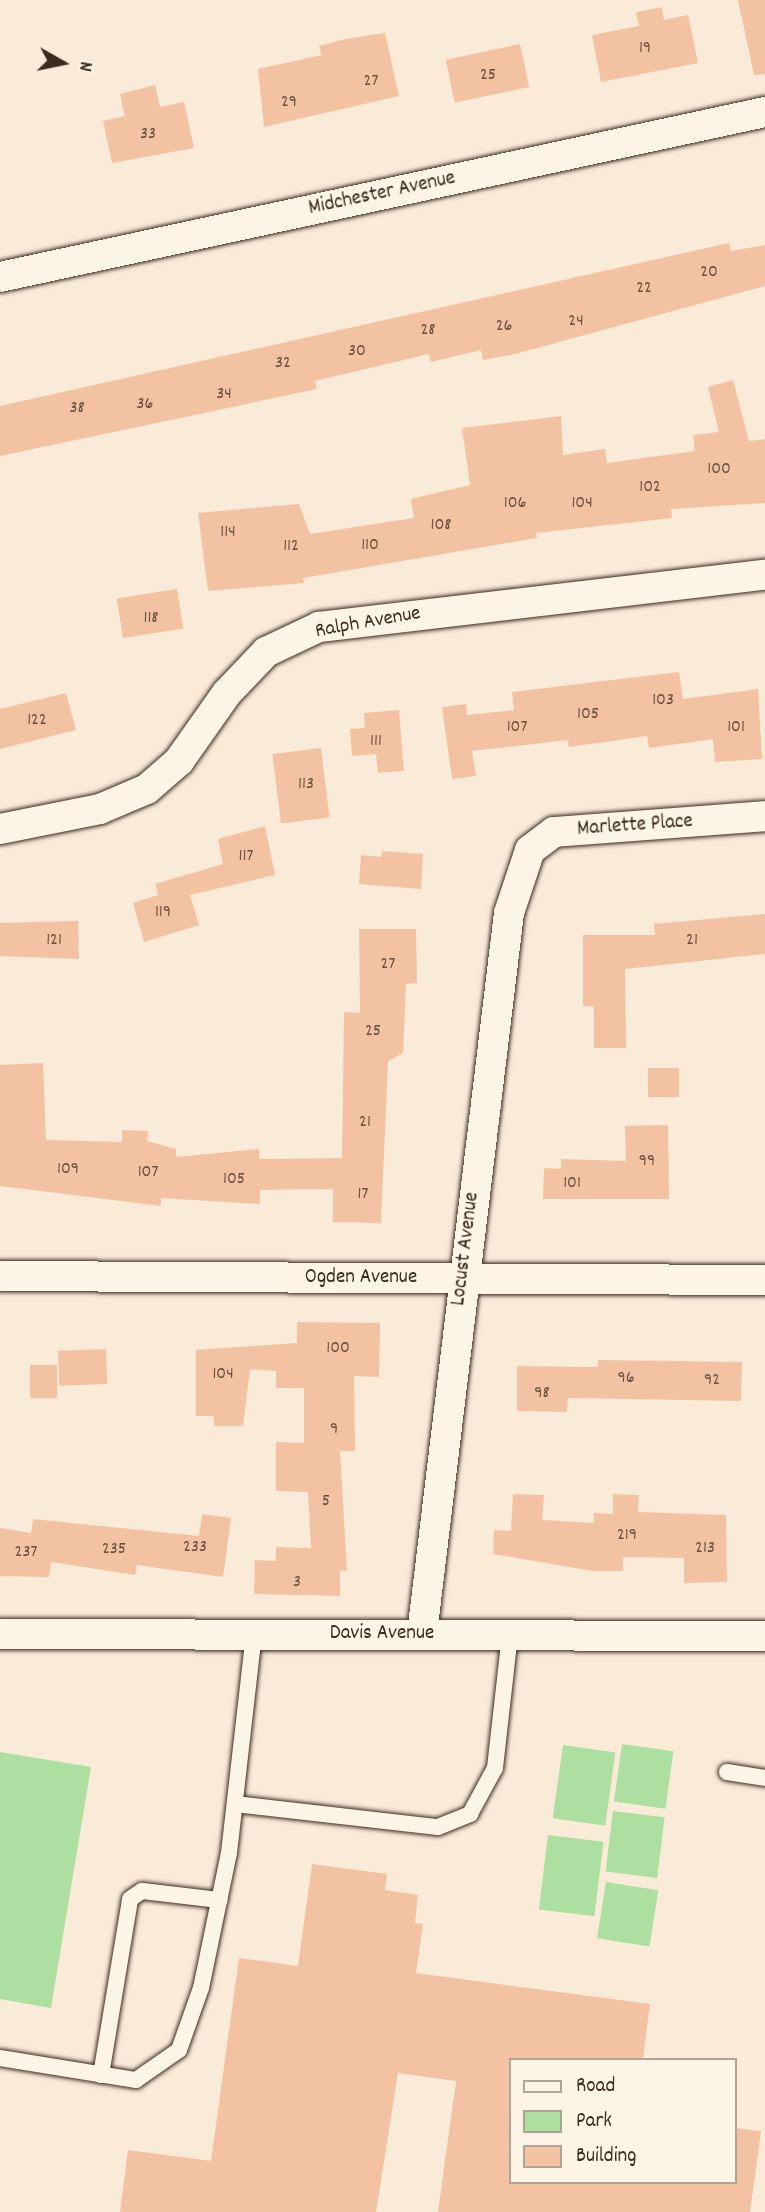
<!DOCTYPE html>
<html>
<head>
<meta charset="utf-8">
<style>
  body { margin:0 }
  #map { position:relative; width:765px; height:2212px; overflow:hidden; background:#faebd8; font-family:Dekko,sans-serif }
  div>[style] { position:absolute }
  [style*='--x'] { left:calc(var(--x)*1px); top:calc(var(--y)*1px); width:calc(var(--w)*1px); rotate:calc(var(--a)*1deg) }
  .green>* { inset:0; background:#addfa0; transform-origin:0 0 }
  .building>* { inset:0; background:#f2c2a2; transform-origin:0 0 }
  .roads { filter:drop-shadow(0 0 2px #3b2a1e) drop-shadow(0 0 2px #3b2a1e) }
  .lane>* { height:16px; margin:-8px; padding:0 8px; transform-origin:8px; border-radius:8px; background:#fcf5e5 }
  .street>* { height:30px; margin:-15px; padding:0 15px; transform-origin:15px; border-radius:15px; background:#fcf5e5 }
  span { translate:-50% -50%; white-space:nowrap; text-align:center; line-height:1.15; -webkit-text-stroke:6px #fcf5e5; paint-order:stroke }
  .number-label { font-size:18px; color:#69503f }
  .number-label span { -webkit-text-stroke-width:0 }
  .street-label { font-size:21px; color:#3b2a1e }
  .legend { position:absolute; left:509px; top:2058px; width:228px; height:126px; box-sizing:border-box; background:#fcf5e5; border:2px solid #afa495; margin:0; padding:9px 12px; list-style:none; font-size:21px; color:#3b2a1e }
  .legend li { display:flex; align-items:center; gap:14px; height:35px }
  .legend b { width:35px; border:2px solid #afa495 }
  .north { position:absolute; left:28px; top:28px; width:70px; height:70px; -webkit-text-stroke:5px #fcf5e5; paint-order:stroke; rotate:99deg; font-size:19px; font-weight:700; line-height:28px; text-align:center; color:#3b2a1e }
  .north::after { content:''; display:block; margin:auto; width:24px; height:32px; background:#3b2a1e; clip-path:polygon(50% 0,100% 100%,50% 72%,0 100%) }
</style>
</head>
<body>
<div id="map">
  <div class="green">
    <div style="left:622px;top:1744px;width:52px;height:58px;rotate:8deg"></div>
    <div style="left:563px;top:1745px;width:53px;height:74px;rotate:8deg"></div>
    <div style="clip-path:polygon(0 1752px,91px 1767px,51px 2008px,0 1999px)"></div>
    <div style="left:613px;top:1811px;width:52px;height:61px;rotate:7deg"></div>
    <div style="left:548px;top:1835px;width:56px;height:75px;rotate:7deg"></div>
    <div style="left:606px;top:1882px;width:53px;height:57px;rotate:9deg"></div>
  </div>
  <div class="building">
    <div style="clip-path:polygon(738px 0,765px 0,765px 74px,754px 75px)"></div>
    <div style="clip-path:polygon(662px 7px,664px 20px,688px 15px,698px 63px,601px 82px,592px 35px,639px 26px,636px 12px)"></div>
    <div style="clip-path:polygon(385px 33px,399px 96px,264px 127px,258px 69px,322px 55px,319px 46px,345px 39px)"></div>
    <div style="left:520px;top:44px;width:44px;height:76px;rotate:78deg"></div>
    <div style="clip-path:polygon(155px 85px,160px 107px,184px 102px,194px 148px,112px 163px,103px 121px,125px 116px,120px 94px)"></div>
    <div style="clip-path:polygon(729px 243px,731px 251px,765px 245px,765px 286px,515px 354px,483px 360px,481px 350px,431px 362px,429px 354px,315px 381px,317px 389px,0 456px,0 406px)"></div>
    <div style="clip-path:polygon(733px 380px,749px 441px,765px 439px,765px 503px,671px 509px,672px 518px,536px 533px,537px 538px,303px 578px,304px 583px,208px 591px,198px 513px,299px 504px,310px 534px,414px 518px,411px 499px,470px 485px,462px 428px,561px 416px,563px 455px,605px 449px,607px 463px,695px 451px,693px 435px,719px 432px,708px 387px)"></div>
    <div style="left:177px;top:589px;width:40px;height:61px;rotate:81deg"></div>
    <div style="clip-path:polygon(679px 672px,683px 699px,758px 689px,762px 759px,715px 762px,713px 739px,649px 748px,647px 736px,569px 747px,568px 740px,472px 751px,476px 776px,452px 779px,442px 707px,466px 704px,467px 715px,514px 710px,512px 692px)"></div>
    <div style="clip-path:polygon(66px 693px,76px 730px,0 749px,0 709px)"></div>
    <div style="clip-path:polygon(399px 710px,404px 771px,378px 773px,376px 754px,352px 756px,350px 729px,365px 728px,364px 713px)"></div>
    <div style="left:321px;top:748px;width:70px;height:49px;rotate:83deg"></div>
    <div style="clip-path:polygon(265px 826px,275px 875px,190px 895px,199px 925px,144px 942px,133px 903px,158px 895px,155px 884px,223px 864px,218px 839px)"></div>
    <div style="clip-path:polygon(382px 851px,423px 854px,421px 889px,359px 884px,361px 855px,381px 857px)"></div>
    <div style="clip-path:polygon(765px 914px,765px 954px,625px 969px,626px 1048px,594px 1048px,594px 1006px,583px 1006px,583px 935px,655px 935px,654px 924px)"></div>
    <div style="clip-path:polygon(78px 921px,79px 959px,0 956px,0 923px)"></div>
    <div style="clip-path:polygon(359px 929px,416px 929px,417px 983px,406px 984px,403px 1053px,388px 1061px,381px 1223px,333px 1222px,333px 1189px,260px 1190px,260px 1204px,161px 1198px,161px 1206px,0 1186px,0 1065px,43px 1063px,46px 1140px,122px 1142px,122px 1130px,148px 1131px,147px 1141px,176px 1149px,176px 1157px,259px 1149px,259px 1159px,342px 1158px,344px 1012px,360px 1013px)"></div>
    <div style="left:648px;top:1068px;width:31px;height:29px"></div>
    <div style="clip-path:polygon(668px 1125px,669px 1199px,543px 1199px,544px 1168px,561px 1169px,561px 1159px,626px 1161px,625px 1126px)"></div>
    <div style="clip-path:polygon(297px 1322px,380px 1323px,379px 1377px,354px 1376px,355px 1451px,340px 1451px,347px 1571px,340px 1570px,340px 1596px,254px 1594px,255px 1560px,276px 1561px,276px 1547px,311px 1548px,308px 1492px,276px 1491px,276px 1442px,304px 1443px,304px 1388px,276px 1388px,276px 1371px,250px 1369px,243px 1426px,214px 1426px,214px 1416px,196px 1416px,196px 1350px,297px 1343px)"></div>
    <div style="left:106px;top:1349px;width:35px;height:48px;rotate:88deg"></div>
    <div style="clip-path:polygon(598px 1360px,742px 1362px,741px 1401px,568px 1398px,567px 1412px,517px 1411px,517px 1366px,598px 1367px)"></div>
    <div style="left:30px;top:1365px;width:27px;height:33px"></div>
    <div style="clip-path:polygon(513px 1494px,544px 1495px,542px 1520px,594px 1523px,594px 1513px,613px 1514px,613px 1494px,639px 1495px,638px 1512px,726px 1515px,727px 1582px,684px 1583px,684px 1558px,623px 1557px,623px 1571px,593px 1571px,493px 1554px,494px 1530px,511px 1531px)"></div>
    <div style="clip-path:polygon(202px 1514px,231px 1518px,223px 1577px,137px 1565px,135px 1575px,51px 1562px,49px 1577px,0 1576px,0 1528px,31px 1533px,33px 1519px,199px 1536px)"></div>
    <div style="clip-path:polygon(312px 1864px,387px 1874px,385px 1890px,418px 1895px,415px 1923px,423px 1924px,416px 1973px,650px 2004px,643px 2058px,511px 2060px,511px 2182px,735px 2182px,735px 2128px,761px 2131px,750px 2212px,438px 2212px,456px 2081px,398px 2073px,376px 2212px,120px 2212px,128px 2150px,211px 2161px,239px 1958px,298px 1966px)"></div>
  </div>
  <div class="roads">
    <div class="lane">
      <div style="--x:727;--y:1772;--w:38;--a:9"></div>
      <div style="--x:235;--y:1804;--w:204;--a:6.5"></div>
      <div style="--x:438;--y:1827;--w:35;--a:-22"></div>
      <div style="--x:470;--y:1814;--w:52;--a:-61.5"></div>
      <div style="--x:495;--y:1768;--w:135;--a:-83.6"></div>
      <div style="--x:0;--y:2058;--w:138;--a:9.2"></div>
      <div style="--x:136;--y:2080;--w:52;--a:-34.9"></div>
      <div style="--x:179;--y:2050;--w:66;--a:-70.5"></div>
      <div style="--x:201;--y:1988;--w:138;--a:-78.3"></div>
      <div style="--x:229;--y:1853;--w:219;--a:-83.5"></div>
      <div style="--x:101;--y:2075;--w:178;--a:-80.6"></div>
      <div style="--x:130;--y:1899;--w:14;--a:-34"></div>
      <div style="--x:142;--y:1891;--w:78;--a:6.7"></div>
    </div>
    <div class="street">
      <div style="--x:0;--y:277;--w:783;--a:-12.17"></div>
      <div style="--x:0;--y:829;--w:102;--a:-11.3"></div>
      <div style="--x:100;--y:809;--w:51;--a:-23.1"></div>
      <div style="--x:147;--y:789;--w:43;--a:-41.2"></div>
      <div style="--x:179;--y:761;--w:83;--a:-54.8"></div>
      <div style="--x:227;--y:693;--w:57;--a:-46.4"></div>
      <div style="--x:266;--y:652;--w:59;--a:-25.3"></div>
      <div style="--x:319;--y:627;--w:449;--a:-6.7"></div>
      <div style="--x:0;--y:1276;--w:765;--a:0.3"></div>
      <div style="--x:0;--y:1634;--w:765;--a:0.15"></div>
      <div style="--x:422;--y:1634;--w:726;--a:-83.12"></div>
      <div style="--x:509;--y:913;--w:66;--a:-71.6"></div>
      <div style="--x:530;--y:850;--w:30;--a:-37"></div>
      <div style="--x:554;--y:832;--w:212;--a:-4.3"></div>
    </div>
  </div>
  <div class="number-label">
    <span style="left:645px;top:49px">19</span>
    <span style="left:488px;top:76px">25</span>
    <span style="left:371px;top:82px">27</span>
    <span style="left:289px;top:103px">29</span>
    <span style="left:148px;top:135px">33</span>
    <span style="left:709px;top:273px">20</span>
    <span style="left:644px;top:289px">22</span>
    <span style="left:576px;top:322px">24</span>
    <span style="left:504px;top:327px">26</span>
    <span style="left:428px;top:331px">28</span>
    <span style="left:357px;top:352px">30</span>
    <span style="left:283px;top:364px">32</span>
    <span style="left:224px;top:395px">34</span>
    <span style="left:145px;top:405px">36</span>
    <span style="left:77px;top:409px">38</span>
    <span style="left:719px;top:470px">100</span>
    <span style="left:650px;top:488px">102</span>
    <span style="left:515px;top:504px">106</span>
    <span style="left:582px;top:504px">104</span>
    <span style="left:441px;top:526px">108</span>
    <span style="left:228px;top:533px">114</span>
    <span style="left:370px;top:546px">110</span>
    <span style="left:291px;top:547px">112</span>
    <span style="left:151px;top:619px">118</span>
    <span style="left:663px;top:701px">103</span>
    <span style="left:588px;top:715px">105</span>
    <span style="left:37px;top:721px">122</span>
    <span style="left:517px;top:728px">107</span>
    <span style="left:736px;top:728px">101</span>
    <span style="left:376px;top:742px">111</span>
    <span style="left:306px;top:785px">113</span>
    <span style="left:246px;top:857px">117</span>
    <span style="left:163px;top:913px">119</span>
    <span style="left:54px;top:941px">121</span>
    <span style="left:692px;top:941px">21</span>
    <span style="left:388px;top:965px">27</span>
    <span style="left:373px;top:1032px">25</span>
    <span style="left:365px;top:1123px">21</span>
    <span style="left:647px;top:1162px">99</span>
    <span style="left:68px;top:1170px">109</span>
    <span style="left:148px;top:1173px">107</span>
    <span style="left:234px;top:1180px">105</span>
    <span style="left:572px;top:1184px">101</span>
    <span style="left:363px;top:1195px">17</span>
    <span style="left:338px;top:1349px">100</span>
    <span style="left:223px;top:1375px">104</span>
    <span style="left:626px;top:1379px">96</span>
    <span style="left:712px;top:1381px">92</span>
    <span style="left:542px;top:1394px">98</span>
    <span style="left:334px;top:1430px">9</span>
    <span style="left:326px;top:1502px">5</span>
    <span style="left:627px;top:1536px">219</span>
    <span style="left:195px;top:1548px">233</span>
    <span style="left:705px;top:1549px">213</span>
    <span style="left:114px;top:1550px">235</span>
    <span style="left:26px;top:1553px">237</span>
    <span style="left:297px;top:1583px">3</span>
  </div>
  <div class="street-label">
    <span style="left:382px;top:194px;rotate:-12deg">Midchester Avenue</span>
    <span style="left:368px;top:623px;rotate:-10deg">Ralph Avenue</span>
    <span style="left:635px;top:826px;rotate:-4deg">Marlette Place</span>
    <span style="left:466px;top:1249px;rotate:-83deg">Locust Avenue</span>
    <span style="left:361px;top:1278px">Ogden Avenue</span>
    <span style="left:382px;top:1634px">Davis Avenue</span>
  </div>
  <ul class="legend">
  <li><b style="height:9px;background:#fcf5e5"></b>Road</li>
  <li><b style="height:19px;background:#addfa0"></b>Park</li>
  <li><b style="height:19px;background:#f2c2a2"></b>Building</li>
  </ul>
  <div class="north">N</div>
</div>
</body>
</html>
